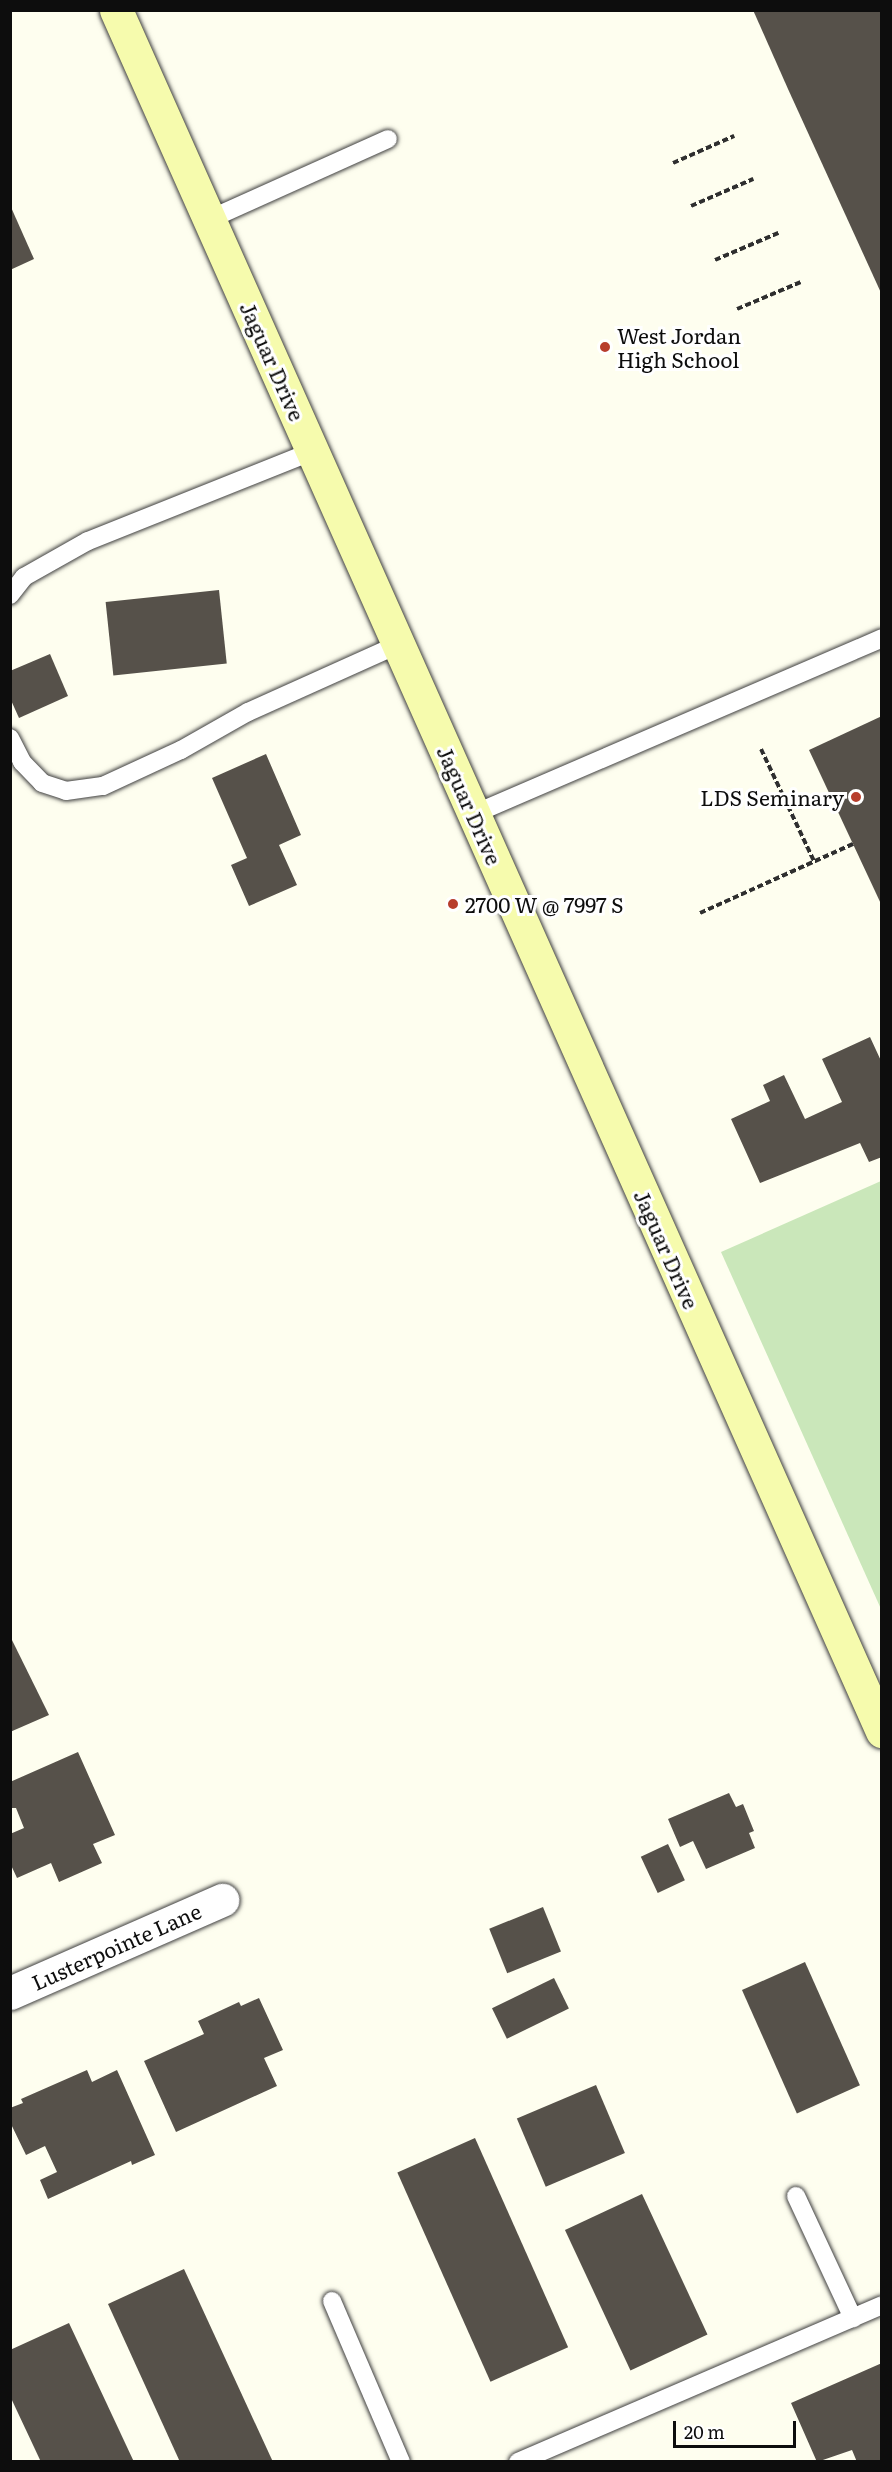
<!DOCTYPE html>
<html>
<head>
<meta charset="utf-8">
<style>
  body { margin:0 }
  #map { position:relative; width:892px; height:2472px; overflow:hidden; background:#fefeef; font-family:Literata,serif }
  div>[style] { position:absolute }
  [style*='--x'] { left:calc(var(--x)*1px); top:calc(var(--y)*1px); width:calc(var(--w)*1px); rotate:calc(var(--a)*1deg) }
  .green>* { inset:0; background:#cae7ba }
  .building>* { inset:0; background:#56514a; transform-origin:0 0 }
  .path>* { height:4px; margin-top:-2px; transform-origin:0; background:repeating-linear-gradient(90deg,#2f2f2f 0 6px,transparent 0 9px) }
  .roads { filter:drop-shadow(0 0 2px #404040) drop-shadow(0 0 2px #404040) }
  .service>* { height:18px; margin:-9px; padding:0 9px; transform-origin:9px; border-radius:9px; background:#fff }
  .minor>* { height:33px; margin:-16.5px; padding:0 16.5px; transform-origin:16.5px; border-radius:16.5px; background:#fff }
  .secondary>* { height:33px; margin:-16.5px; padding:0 16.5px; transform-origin:16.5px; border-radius:16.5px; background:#f6fbad }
  .dots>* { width:16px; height:16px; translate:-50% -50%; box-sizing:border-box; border:3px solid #fff; border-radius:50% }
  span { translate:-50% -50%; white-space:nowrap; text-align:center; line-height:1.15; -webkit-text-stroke:6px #fff; paint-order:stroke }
  .poi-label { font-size:21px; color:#0d0d0d }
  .left { translate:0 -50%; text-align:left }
  .right { translate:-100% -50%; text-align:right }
  .street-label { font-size:21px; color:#0d0d0d }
  .frame { position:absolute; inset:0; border:12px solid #0d0d0d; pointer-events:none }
  .scale { position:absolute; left:673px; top:2421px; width:123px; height:27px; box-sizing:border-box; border:3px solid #0d0d0d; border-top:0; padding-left:8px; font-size:18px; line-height:21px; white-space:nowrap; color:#0d0d0d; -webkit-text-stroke:4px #fff; paint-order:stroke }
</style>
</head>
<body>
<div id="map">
  <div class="green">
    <div style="clip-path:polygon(881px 1181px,881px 1609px,721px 1252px)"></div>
  </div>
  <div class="building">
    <div style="clip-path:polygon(753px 10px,882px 10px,882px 295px,788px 89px)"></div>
    <div style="clip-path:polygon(10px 205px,34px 259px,10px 270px)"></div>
    <div style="left:219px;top:590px;width:74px;height:114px;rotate:84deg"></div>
    <div style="clip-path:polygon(50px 654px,68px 696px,19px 718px,10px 698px,10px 671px)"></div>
    <div style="clip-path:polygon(882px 716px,882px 906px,809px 750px)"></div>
    <div style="clip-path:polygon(266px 754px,301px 835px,279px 845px,297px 885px,249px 906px,231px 865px,247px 858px,212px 778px)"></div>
    <div style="clip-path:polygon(870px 1037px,882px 1063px,882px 1157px,869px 1162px,860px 1143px,760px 1183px,731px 1119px,770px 1101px,763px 1085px,784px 1075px,805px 1119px,842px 1102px,822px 1059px)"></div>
    <div style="clip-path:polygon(10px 1636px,49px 1715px,10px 1732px)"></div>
    <div style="clip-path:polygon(78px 1752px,115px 1835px,93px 1844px,102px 1863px,59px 1882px,51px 1863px,17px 1878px,10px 1863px,10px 1834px,24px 1828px,16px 1808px,10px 1808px,10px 1782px)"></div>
    <div style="clip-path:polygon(729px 1793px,736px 1807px,743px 1804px,754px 1831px,749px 1833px,755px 1848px,706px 1869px,693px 1841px,680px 1847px,668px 1819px)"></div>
    <div style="left:668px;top:1844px;width:40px;height:30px;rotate:65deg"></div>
    <div style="left:543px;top:1907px;width:48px;height:58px;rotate:68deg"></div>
    <div style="left:805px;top:1962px;width:135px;height:69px;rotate:66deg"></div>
    <div style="left:554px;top:1978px;width:34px;height:69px;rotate:64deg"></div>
    <div style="clip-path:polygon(259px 1998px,283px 2050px,264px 2058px,277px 2086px,176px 2132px,144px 2061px,204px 2034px,198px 2021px,239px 2002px,241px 2006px)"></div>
    <div style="clip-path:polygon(87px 2070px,92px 2082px,117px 2070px,155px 2155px,132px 2165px,131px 2161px,48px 2199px,40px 2180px,57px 2172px,45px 2146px,26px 2155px,10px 2122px,10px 2108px,23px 2103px,21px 2099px)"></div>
    <div style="left:596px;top:2085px;width:74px;height:86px;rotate:67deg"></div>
    <div style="left:475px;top:2138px;width:229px;height:85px;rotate:66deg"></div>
    <div style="left:642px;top:2194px;width:155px;height:85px;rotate:65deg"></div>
    <div style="clip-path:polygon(184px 2269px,273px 2462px,180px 2462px,108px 2304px)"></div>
    <div style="clip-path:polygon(69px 2323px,134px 2462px,41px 2462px,10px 2396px,10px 2350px)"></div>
    <div style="clip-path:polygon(882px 2363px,882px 2462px,857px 2462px,852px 2450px,817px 2462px,791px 2403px)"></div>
  </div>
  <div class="path">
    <div style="--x:673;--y:163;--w:67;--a:-23.9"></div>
    <div style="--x:691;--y:206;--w:68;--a:-23.5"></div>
    <div style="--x:715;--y:260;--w:69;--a:-23.2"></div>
    <div style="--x:737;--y:309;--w:69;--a:-22.9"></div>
    <div style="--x:761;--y:749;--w:124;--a:64.7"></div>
    <div style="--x:700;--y:913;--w:168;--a:-24.3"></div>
  </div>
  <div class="roads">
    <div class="service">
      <div style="--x:210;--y:219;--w:195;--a:-24.2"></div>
      <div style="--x:10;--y:595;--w:23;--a:-52"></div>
      <div style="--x:24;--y:577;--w:73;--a:-29.4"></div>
      <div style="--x:88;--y:541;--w:242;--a:-21.8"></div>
      <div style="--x:10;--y:738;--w:27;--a:63"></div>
      <div style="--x:22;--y:762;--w:29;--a:46"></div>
      <div style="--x:42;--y:783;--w:25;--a:18"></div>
      <div style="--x:66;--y:791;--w:37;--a:-8"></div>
      <div style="--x:103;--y:786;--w:86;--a:-24.8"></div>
      <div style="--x:181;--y:750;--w:77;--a:-29.6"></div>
      <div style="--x:248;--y:712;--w:166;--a:-24.2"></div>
      <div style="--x:474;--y:814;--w:444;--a:-23.3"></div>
      <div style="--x:796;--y:2196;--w:135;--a:65"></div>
      <div style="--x:332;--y:2301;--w:175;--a:66.8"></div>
      <div style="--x:518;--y:2462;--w:396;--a:-23.3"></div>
    </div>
    <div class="minor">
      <div style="--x:10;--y:1993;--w:232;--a:-23.7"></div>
    </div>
    <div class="secondary">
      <div style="--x:116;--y:10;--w:1884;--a:66.01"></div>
    </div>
  </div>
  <div class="dots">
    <div style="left:605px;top:347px;background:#b73d2c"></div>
    <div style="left:856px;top:797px;background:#b73d2c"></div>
    <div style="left:453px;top:904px;background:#b73d2c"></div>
  </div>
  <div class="poi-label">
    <span class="left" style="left:617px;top:347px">West Jordan<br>High School</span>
    <span class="right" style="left:844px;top:797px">LDS Seminary</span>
    <span class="left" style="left:465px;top:904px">2700 W @ 7997 S</span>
  </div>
  <div class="street-label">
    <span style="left:273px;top:361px;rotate:66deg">Jaguar Drive</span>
    <span style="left:470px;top:805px;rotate:66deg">Jaguar Drive</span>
    <span style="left:667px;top:1249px;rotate:66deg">Jaguar Drive</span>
    <span style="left:116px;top:1946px;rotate:-24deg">Lusterpointe Lane</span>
  </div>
  <div class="frame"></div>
  <div class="scale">20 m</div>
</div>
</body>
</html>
